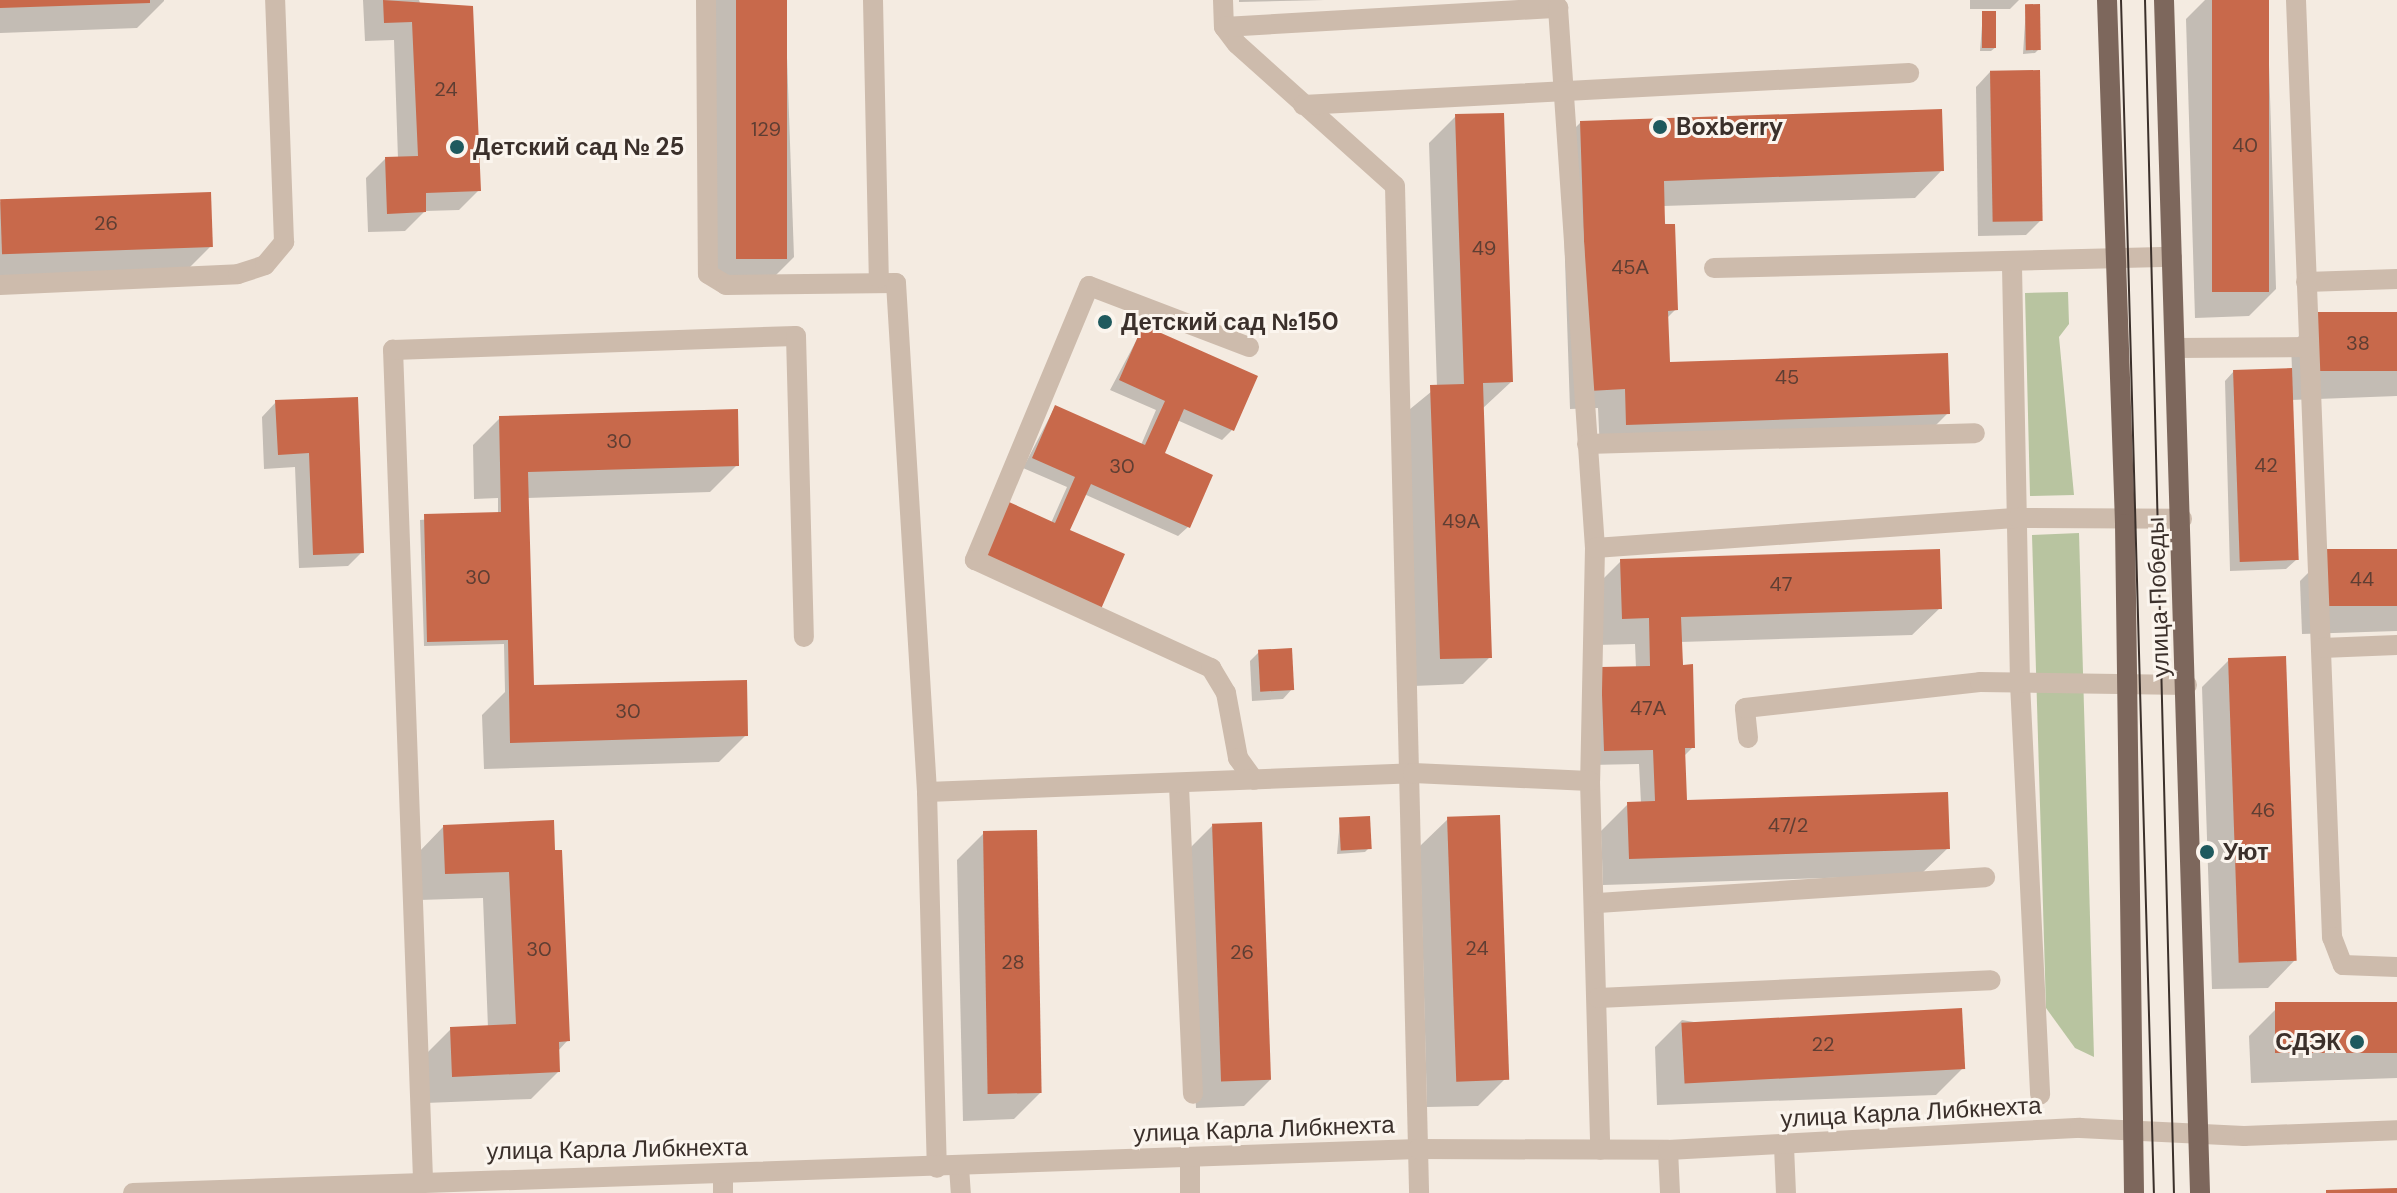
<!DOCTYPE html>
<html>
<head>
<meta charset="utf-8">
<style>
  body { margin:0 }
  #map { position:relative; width:2397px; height:1193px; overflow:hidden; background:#f4ebe1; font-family:"DM Sans",sans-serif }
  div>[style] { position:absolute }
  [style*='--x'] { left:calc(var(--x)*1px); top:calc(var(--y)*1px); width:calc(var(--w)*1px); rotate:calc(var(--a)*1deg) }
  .green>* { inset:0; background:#b8c4a0 }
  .shadow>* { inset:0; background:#0003 }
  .building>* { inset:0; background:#c8694b; transform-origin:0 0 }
  .minor>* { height:20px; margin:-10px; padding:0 10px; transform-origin:10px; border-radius:10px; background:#cdbbac }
  .major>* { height:20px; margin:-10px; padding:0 10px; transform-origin:10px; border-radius:10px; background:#7d675c }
  .tram>* { height:2px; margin:-1px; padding:0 1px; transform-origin:1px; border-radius:1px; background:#3b302b }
  .dots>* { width:22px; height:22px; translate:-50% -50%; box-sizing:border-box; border:4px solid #fbf5ee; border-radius:50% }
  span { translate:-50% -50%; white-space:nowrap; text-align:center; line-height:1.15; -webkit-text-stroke:6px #fbf5ee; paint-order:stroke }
  .number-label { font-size:20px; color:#5e3e33 }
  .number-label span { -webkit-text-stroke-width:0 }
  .poi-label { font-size:24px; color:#3b302b; font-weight:700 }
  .left { translate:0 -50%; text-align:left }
  .right { translate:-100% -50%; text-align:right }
  .street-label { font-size:24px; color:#3b302b }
</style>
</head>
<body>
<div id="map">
  <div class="green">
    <div style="clip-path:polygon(2068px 292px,2069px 324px,2059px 337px,2074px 495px,2030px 496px,2025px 293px)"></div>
    <div style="clip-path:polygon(2079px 533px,2094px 1057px,2075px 1048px,2046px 1008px,2032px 535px)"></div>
  </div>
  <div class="shadow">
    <div style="clip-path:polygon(0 0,164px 0,164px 1px,137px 28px,0 33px)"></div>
    <div style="clip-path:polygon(363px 0,419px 0,479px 190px,459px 210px,425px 211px,405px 231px,368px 232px,366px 178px,385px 159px,398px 159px,394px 40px,365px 41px)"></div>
    <div style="clip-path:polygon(709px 0,785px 0,794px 257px,767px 284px,717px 285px)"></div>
    <div style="clip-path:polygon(1239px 0,1325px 0,1239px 2px)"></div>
    <div style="clip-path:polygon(1970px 0,2019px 0,2010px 9px,1970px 9px)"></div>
    <div style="clip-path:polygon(2205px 0,2267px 0,2276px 289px,2249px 316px,2195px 318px,2186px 19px)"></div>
    <div style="clip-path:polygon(2026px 7px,2039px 49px,2035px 53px,2023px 54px)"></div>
    <div style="clip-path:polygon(1983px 13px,1996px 47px,1991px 51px,1980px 51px)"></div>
    <div style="clip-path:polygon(1990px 72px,2041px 220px,2026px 235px,1978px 236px,1976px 87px)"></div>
    <div style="clip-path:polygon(1456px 116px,1511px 382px,1482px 409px,1490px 657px,1463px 684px,1413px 686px,1404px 414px,1437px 387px,1429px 143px)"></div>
    <div style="clip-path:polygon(1580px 123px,1942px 170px,1915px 198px,1663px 206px,1676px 309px,1666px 319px,1668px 362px,1948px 413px,1921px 440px,1600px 451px,1598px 408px,1570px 409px,1561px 142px)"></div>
    <div style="clip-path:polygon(0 202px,211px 246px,184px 273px,0 280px)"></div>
    <div style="clip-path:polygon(2397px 314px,2397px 396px,2291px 400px,2296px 560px,2286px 569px,2230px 571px,2225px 381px,2234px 371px,2292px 370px,2291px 344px,2318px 317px)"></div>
    <div style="clip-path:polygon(1143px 328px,1232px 430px,1222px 440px,1177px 420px,1162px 454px,1188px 527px,1178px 536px,1084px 494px,1068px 531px,1051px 523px,1067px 487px,1023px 468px,1055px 407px,1141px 445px,1156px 410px,1110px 390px)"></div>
    <div style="clip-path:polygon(356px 399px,362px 552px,348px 566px,299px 568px,295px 467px,264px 469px,262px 417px,276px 402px)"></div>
    <div style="clip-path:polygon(500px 418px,737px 465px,710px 492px,527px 498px,532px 687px,746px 735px,719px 762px,484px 769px,482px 715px,505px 692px,504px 644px,424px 646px,420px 520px,498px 514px,498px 498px,474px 499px,473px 445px)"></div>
    <div style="clip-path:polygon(2397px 551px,2397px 631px,2302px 634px,2300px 581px,2327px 554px)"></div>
    <div style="clip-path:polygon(1621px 561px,1940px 608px,1912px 635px,1680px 642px,1693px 747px,1683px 757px,1682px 802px,1948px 848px,1920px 875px,1603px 885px,1601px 831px,1628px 804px,1641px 803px,1639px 764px,1590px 765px,1587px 684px,1636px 668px,1635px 644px,1596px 645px,1594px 588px)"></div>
    <div style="clip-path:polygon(1259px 652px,1292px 689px,1283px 699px,1252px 701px,1250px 661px)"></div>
    <div style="clip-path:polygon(2229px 660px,2295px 960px,2268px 988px,2212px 989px,2202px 687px)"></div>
    <div style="clip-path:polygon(1448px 819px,1505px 1079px,1478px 1106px,1427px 1107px,1420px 846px)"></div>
    <div style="clip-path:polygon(1340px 820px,1369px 848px,1365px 852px,1337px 854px)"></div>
    <div style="clip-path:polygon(552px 822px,568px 1040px,557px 1052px,558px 1072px,531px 1099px,425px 1103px,424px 1056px,451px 1029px,488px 1028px,483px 898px,419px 900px,417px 854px,444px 826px)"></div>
    <div style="clip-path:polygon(1212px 826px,1271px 1079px,1244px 1106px,1196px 1108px,1185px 853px)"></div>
    <div style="clip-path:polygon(984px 833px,1041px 1092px,1014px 1119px,963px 1121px,957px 860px)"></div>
    <div style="clip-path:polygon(2397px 1004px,2397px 1078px,2251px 1083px,2249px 1036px,2276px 1009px)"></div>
    <div style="clip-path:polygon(1682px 1020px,1963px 1068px,1936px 1095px,1657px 1105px,1655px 1047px)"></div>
  </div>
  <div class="building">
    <div style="clip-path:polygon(0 0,150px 0,150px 3px,0 8px)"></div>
    <div style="clip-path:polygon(383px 0,473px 6px,481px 191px,426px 193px,426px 212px,387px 214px,385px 157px,418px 156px,412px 22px,384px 23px)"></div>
    <div style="left:736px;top:0;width:51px;height:259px"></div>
    <div style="left:2212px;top:0;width:57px;height:292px"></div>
    <div style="left:2040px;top:4px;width:46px;height:15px;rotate:89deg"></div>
    <div style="left:1982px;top:11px;width:14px;height:37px"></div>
    <div style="left:2040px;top:70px;width:151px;height:50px;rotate:89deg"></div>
    <div style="clip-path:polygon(1942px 109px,1944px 171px,1664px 181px,1665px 224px,1675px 224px,1678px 310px,1668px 311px,1670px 362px,1948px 353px,1950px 414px,1626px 425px,1625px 389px,1589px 391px,1580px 121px)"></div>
    <div style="clip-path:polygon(1504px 113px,1513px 382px,1483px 383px,1492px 658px,1440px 659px,1430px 385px,1464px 384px,1455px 114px)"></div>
    <div style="left:211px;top:192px;width:55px;height:211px;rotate:88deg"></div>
    <div style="left:2397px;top:312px;width:59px;height:80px;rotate:90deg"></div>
    <div style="clip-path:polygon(1143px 325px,1258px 376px,1234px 431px,1184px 409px,1165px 453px,1213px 475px,1190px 528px,1091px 484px,1070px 530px,1125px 554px,1101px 609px,984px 558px,1009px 502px,1055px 523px,1075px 477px,1032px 458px,1055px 405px,1145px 445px,1165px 401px,1119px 380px)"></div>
    <div style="left:2292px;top:368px;width:192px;height:59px;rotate:88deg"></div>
    <div style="clip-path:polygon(358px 397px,364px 553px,313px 555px,309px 453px,278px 455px,275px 400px)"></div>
    <div style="clip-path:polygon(738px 409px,739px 466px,528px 472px,534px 685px,747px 680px,748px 736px,510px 743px,508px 640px,427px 642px,424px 514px,501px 512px,499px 416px)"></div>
    <div style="clip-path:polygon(1940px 549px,1942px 609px,1681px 617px,1683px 665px,1693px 664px,1695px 748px,1685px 748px,1687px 800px,1948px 792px,1950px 849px,1629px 859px,1627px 802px,1655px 801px,1653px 750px,1604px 751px,1601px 667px,1650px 666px,1649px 618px,1622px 619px,1620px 559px)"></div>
    <div style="left:2397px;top:549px;width:57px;height:71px;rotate:90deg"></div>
    <div style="left:1292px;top:648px;width:42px;height:34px;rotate:87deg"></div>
    <div style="left:2286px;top:656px;width:305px;height:58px;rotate:88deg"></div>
    <div style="left:1500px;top:815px;width:265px;height:53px;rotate:88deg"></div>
    <div style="left:1370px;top:816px;width:33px;height:31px;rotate:87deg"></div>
    <div style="clip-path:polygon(554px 820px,555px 850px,562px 850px,570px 1041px,559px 1042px,560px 1072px,452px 1077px,450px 1027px,516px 1024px,509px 872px,445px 874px,443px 825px)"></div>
    <div style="left:1262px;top:822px;width:258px;height:50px;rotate:88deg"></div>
    <div style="left:1037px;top:830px;width:263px;height:54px;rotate:89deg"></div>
    <div style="left:2397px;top:1002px;width:51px;height:122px;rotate:90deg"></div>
    <div style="left:1962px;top:1008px;width:61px;height:281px;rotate:87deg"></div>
    <div style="clip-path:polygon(2397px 1188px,2397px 1193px,2326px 1193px,2326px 1190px)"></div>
  </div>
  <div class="minor">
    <div style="--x:706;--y:0;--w:274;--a:89.6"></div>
    <div style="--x:708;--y:274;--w:21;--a:31"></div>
    <div style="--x:726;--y:285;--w:170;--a:-0.7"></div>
    <div style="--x:896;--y:283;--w:510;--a:86.51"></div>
    <div style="--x:927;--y:792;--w:376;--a:88.5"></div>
    <div style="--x:873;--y:0;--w:278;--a:88.8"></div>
    <div style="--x:1223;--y:0;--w:27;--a:88"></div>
    <div style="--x:1224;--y:27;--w:21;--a:53"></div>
    <div style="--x:1237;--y:44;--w:212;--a:41.9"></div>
    <div style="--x:1395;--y:186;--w:1007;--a:88.63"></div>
    <div style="--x:2296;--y:0;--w:938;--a:87.8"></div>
    <div style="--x:2332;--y:937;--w:30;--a:69"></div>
    <div style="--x:2343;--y:965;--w:54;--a:2.1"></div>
    <div style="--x:1224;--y:27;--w:335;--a:-3.3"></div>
    <div style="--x:1558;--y:8;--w:541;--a:86.08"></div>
    <div style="--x:1595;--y:548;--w:233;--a:91.2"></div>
    <div style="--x:1590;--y:781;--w:369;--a:88.4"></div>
    <div style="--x:1303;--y:105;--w:607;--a:-3.02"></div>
    <div style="--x:2012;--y:266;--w:417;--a:88.9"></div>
    <div style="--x:2020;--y:683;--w:412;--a:87.2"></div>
    <div style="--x:1714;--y:268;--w:458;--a:-1.4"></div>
    <div style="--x:2306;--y:282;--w:91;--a:-1.9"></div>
    <div style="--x:0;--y:285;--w:238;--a:-2.6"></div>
    <div style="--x:238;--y:274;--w:28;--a:-18"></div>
    <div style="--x:265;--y:265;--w:30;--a:-50"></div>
    <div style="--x:284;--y:242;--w:242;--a:-92.1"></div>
    <div style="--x:1249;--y:347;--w:171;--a:-159.1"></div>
    <div style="--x:1089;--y:286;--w:297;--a:112.6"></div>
    <div style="--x:975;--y:560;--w:260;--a:24.6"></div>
    <div style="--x:1211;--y:668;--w:29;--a:59"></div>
    <div style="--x:1226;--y:693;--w:66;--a:79.5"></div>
    <div style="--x:1238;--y:758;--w:27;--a:54"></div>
    <div style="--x:2175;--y:348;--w:134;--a:-0.4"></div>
    <div style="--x:1587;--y:444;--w:388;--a:-1.6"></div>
    <div style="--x:1595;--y:548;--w:424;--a:-4.1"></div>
    <div style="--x:2018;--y:518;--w:164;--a:0.3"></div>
    <div style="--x:2322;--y:648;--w:75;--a:-2.3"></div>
    <div style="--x:1748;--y:738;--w:30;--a:-96"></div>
    <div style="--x:1745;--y:708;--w:236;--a:-6.3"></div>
    <div style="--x:1980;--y:682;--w:207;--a:0.8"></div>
    <div style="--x:1179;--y:786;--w:308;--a:87.4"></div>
    <div style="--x:927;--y:792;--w:486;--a:-2.2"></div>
    <div style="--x:1413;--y:773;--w:177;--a:2.6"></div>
    <div style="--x:1598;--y:903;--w:388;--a:-3.8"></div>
    <div style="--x:1598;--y:998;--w:393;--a:-2.6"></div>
    <div style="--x:1784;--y:1146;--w:47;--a:87.6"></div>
    <div style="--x:1668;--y:1150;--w:43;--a:87.3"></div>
    <div style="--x:1190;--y:1158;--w:35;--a:90"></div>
    <div style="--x:959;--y:1167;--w:26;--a:86"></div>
    <div style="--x:723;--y:1173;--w:20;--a:90"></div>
    <div style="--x:423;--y:1179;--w:830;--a:-92.07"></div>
    <div style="--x:393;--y:350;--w:403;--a:-2"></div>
    <div style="--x:796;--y:336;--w:301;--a:88.5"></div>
    <div style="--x:133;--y:1193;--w:1286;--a:-1.96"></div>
    <div style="--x:1418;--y:1149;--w:250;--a:0.2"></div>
    <div style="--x:1668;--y:1150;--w:413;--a:-3.1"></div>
    <div style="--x:2080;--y:1128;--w:164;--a:2.8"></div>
    <div style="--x:2244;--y:1136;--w:153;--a:-2.2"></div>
  </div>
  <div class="major">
    <div style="--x:2107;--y:0;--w:524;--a:88.03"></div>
    <div style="--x:2125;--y:524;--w:669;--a:89.23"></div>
    <div style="--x:2164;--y:0;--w:1194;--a:88.27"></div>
  </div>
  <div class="tram">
    <div style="--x:2121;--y:0;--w:1193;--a:88.42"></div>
    <div style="--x:2145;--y:0;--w:1193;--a:88.61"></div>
  </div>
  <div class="dots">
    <div style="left:1660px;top:127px;background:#1f5a5e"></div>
    <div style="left:457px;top:147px;background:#1f5a5e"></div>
    <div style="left:1105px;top:322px;background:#1f5a5e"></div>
    <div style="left:2207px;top:852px;background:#1f5a5e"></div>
    <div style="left:2357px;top:1042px;background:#1f5a5e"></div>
  </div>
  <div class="number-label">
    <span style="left:446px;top:89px">24</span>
    <span style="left:766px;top:129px">129</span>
    <span style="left:2245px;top:145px">40</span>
    <span style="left:106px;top:223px">26</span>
    <span style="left:1484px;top:248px">49</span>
    <span style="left:1630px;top:267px">45А</span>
    <span style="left:2358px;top:343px">38</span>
    <span style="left:1787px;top:377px">45</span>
    <span style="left:619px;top:441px">30</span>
    <span style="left:2266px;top:465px">42</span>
    <span style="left:1122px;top:466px">30</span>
    <span style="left:1461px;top:521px">49А</span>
    <span style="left:478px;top:577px">30</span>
    <span style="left:2362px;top:579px">44</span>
    <span style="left:1781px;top:584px">47</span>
    <span style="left:1648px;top:708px">47А</span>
    <span style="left:628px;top:711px">30</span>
    <span style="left:2263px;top:810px">46</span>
    <span style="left:1788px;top:825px">47/2</span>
    <span style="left:1477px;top:948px">24</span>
    <span style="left:539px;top:949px">30</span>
    <span style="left:1242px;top:952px">26</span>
    <span style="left:1013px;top:962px">28</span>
    <span style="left:1823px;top:1044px">22</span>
  </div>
  <div class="poi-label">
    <span class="left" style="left:1676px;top:127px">Boxberry</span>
    <span class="left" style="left:473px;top:147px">Детский сад № 25</span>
    <span class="left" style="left:1121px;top:322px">Детский сад №150</span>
    <span class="left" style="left:2223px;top:852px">Уют</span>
    <span class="right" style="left:2341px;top:1042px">СДЭК</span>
  </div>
  <div class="street-label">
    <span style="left:2158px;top:597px;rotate:-92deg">улица Победы</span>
    <span style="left:1911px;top:1112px;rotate:-3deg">улица Карла Либкнехта</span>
    <span style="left:1264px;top:1129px;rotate:-2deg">улица Карла Либкнехта</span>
    <span style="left:617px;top:1149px;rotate:-1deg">улица Карла Либкнехта</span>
  </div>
</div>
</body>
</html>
